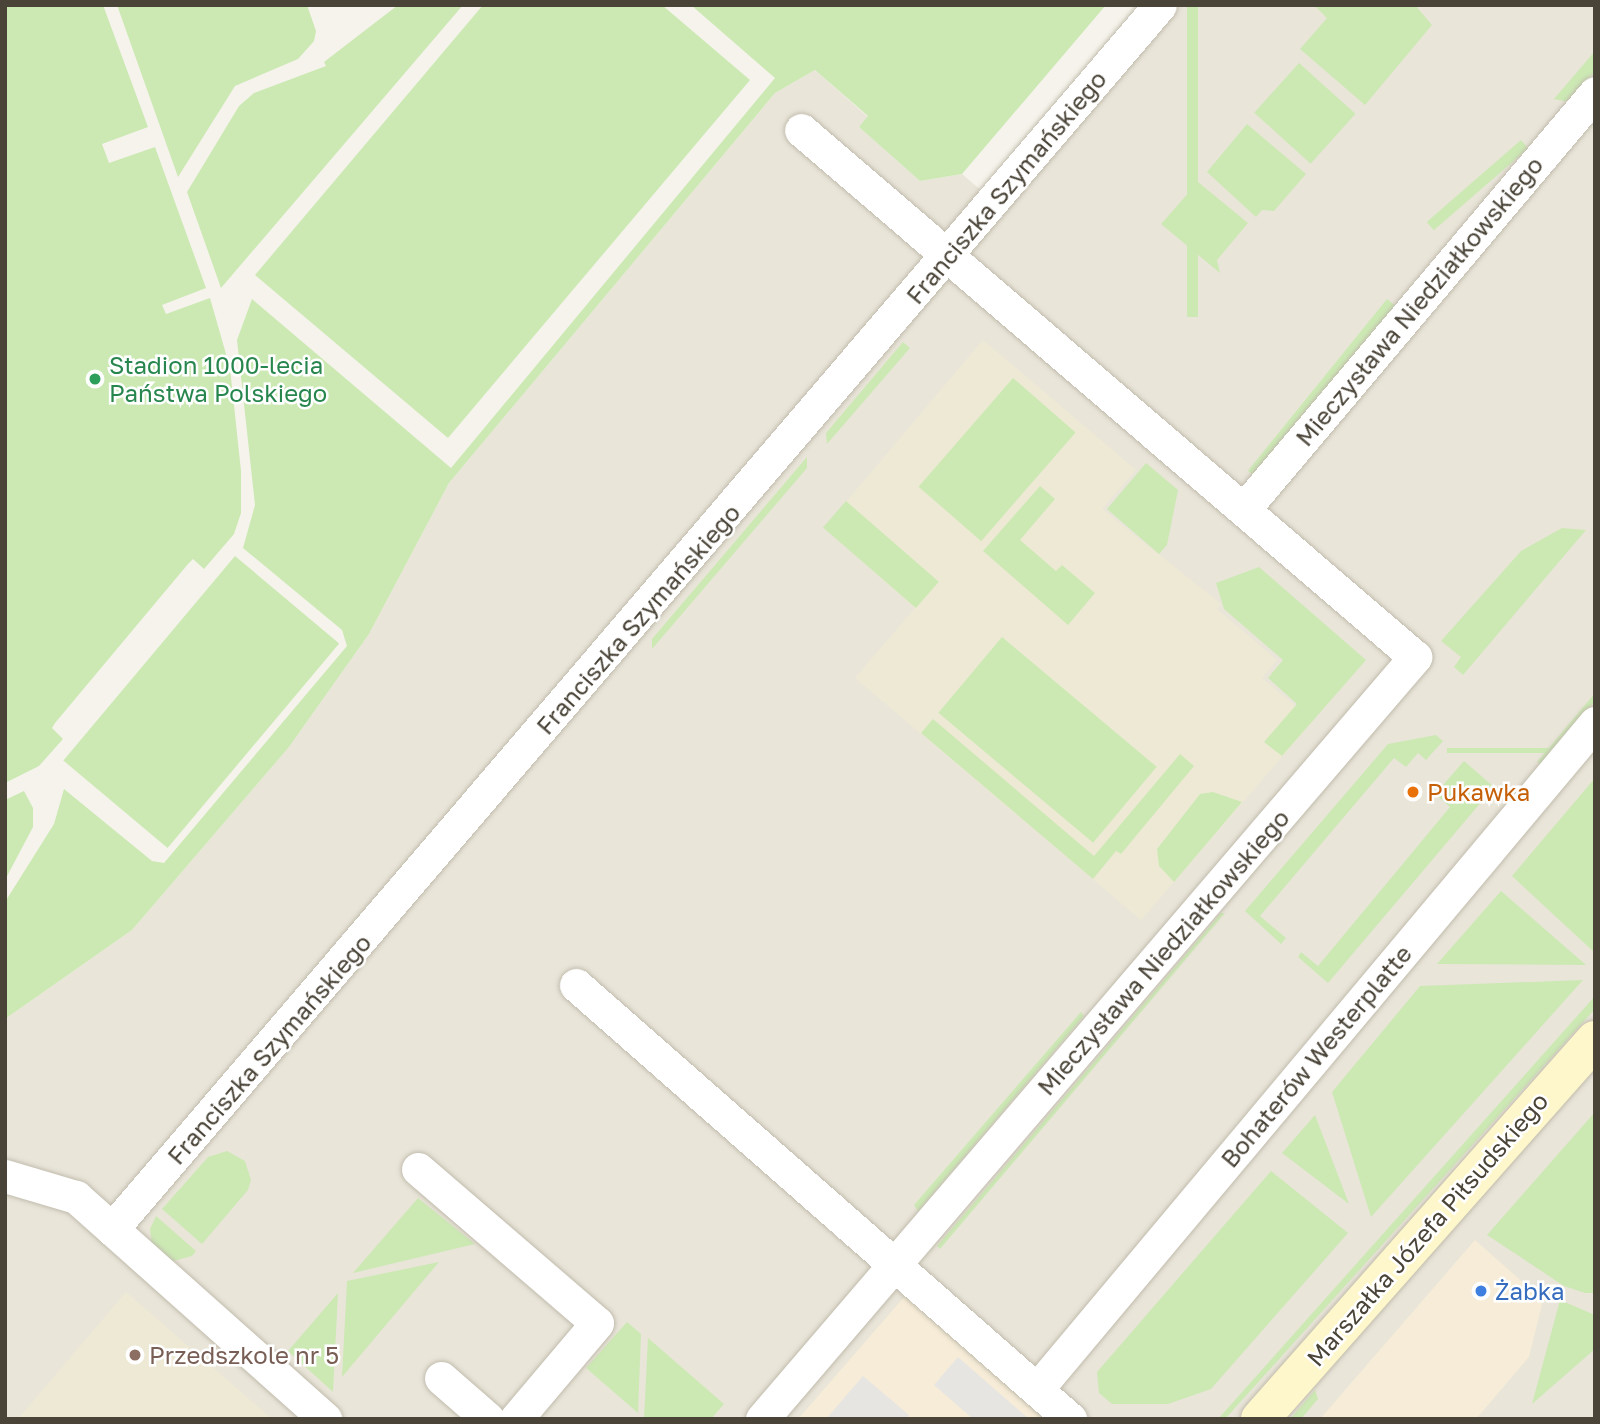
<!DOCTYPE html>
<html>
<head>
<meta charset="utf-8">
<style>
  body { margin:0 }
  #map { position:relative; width:1600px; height:1424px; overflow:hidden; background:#f5f3eb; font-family:"Golos Text",sans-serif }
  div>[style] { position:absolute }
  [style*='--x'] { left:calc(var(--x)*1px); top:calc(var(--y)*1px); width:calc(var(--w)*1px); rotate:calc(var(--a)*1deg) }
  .residential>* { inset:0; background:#e9e5d9 }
  .commercial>* { inset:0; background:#f6ecd7 }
  .education>* { inset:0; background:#eee9d5 }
  .green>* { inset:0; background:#cce9b4; transform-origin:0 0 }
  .parking>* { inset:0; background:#e7e5e2 }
  .roads { filter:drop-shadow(0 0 2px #c1bcad) drop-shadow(0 0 2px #c1bcad) }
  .street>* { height:33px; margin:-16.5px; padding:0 16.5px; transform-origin:16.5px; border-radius:16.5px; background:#fff }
  .secondary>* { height:38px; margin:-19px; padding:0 19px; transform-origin:19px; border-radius:19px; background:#fef7cb }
  .dots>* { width:19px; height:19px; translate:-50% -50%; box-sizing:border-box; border:4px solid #fff; border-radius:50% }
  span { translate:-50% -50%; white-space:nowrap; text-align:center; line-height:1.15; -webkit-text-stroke:5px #fff; paint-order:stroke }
  .street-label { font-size:24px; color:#4a4438 }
  .leisure-label { font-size:24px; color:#27864d }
  .left { translate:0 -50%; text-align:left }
  .food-label { font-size:24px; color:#c56008 }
  .shop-label { font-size:24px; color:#366cbe }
  .education-label { font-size:24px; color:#785e54 }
  .frame { position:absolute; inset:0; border:7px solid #4a4438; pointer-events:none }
</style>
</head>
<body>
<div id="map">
  <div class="residential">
    <div style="clip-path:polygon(1156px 5px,1595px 5px,1595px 1419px,5px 1419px,5px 1019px,132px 930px,289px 747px,369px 634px,449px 483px,775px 93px,815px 70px,868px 117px,859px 127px,920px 181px,962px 174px,991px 199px)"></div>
  </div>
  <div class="commercial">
    <div style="clip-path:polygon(1475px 1240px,1543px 1300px,1529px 1357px,1476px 1419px,1320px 1419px)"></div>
    <div style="clip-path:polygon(912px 1288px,1058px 1419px,798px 1419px)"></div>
  </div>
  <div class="education">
    <div style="clip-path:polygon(983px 340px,1136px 470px,1102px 509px,1221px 604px,1217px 609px,1277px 660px,1262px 678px,1313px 721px,1141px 920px,855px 678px,915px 608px,824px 528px)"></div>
    <div style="clip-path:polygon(126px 1292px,272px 1419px,18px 1419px)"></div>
  </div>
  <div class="green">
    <div style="clip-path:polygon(5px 5px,103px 5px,148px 127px,102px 144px,109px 163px,155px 147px,206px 288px,162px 305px,166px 314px,210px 298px,230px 368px,241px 471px,241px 513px,234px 534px,204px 569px,193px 559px,188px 564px,55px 723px,52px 728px,63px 739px,39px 766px,5px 783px)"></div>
    <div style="clip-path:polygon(117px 5px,307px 5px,316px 31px,314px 41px,298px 59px,235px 86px,178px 177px)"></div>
    <div style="clip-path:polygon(398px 5px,463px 5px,221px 288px,187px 192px,239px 106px,254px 93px,326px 66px,324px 62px)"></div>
    <div style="clip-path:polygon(483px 5px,662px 5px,750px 80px,448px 438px,255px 275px)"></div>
    <div style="clip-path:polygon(691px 5px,1106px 5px,962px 174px,920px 181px,859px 127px,868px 116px,815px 70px,775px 93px,449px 483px,369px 634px,289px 747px,132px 930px,5px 1019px,5px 902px,54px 824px,64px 789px,152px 861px,164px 863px,347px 646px,342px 630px,243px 548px,255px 505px,237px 340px,252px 299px,451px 468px,775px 78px)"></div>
    <div style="left:1187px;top:5px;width:11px;height:312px"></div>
    <div style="clip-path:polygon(1314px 5px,1415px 5px,1432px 25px,1365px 105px,1300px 49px,1327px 18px)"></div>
    <div style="clip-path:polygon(1595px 51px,1595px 71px,1568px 102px,1554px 99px)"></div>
    <div style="left:1299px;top:63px;width:76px;height:67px;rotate:42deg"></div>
    <div style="clip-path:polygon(1247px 124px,1306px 174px,1274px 211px,1262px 210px,1256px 217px,1207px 172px)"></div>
    <div style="left:1521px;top:140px;width:11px;height:125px;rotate:49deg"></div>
    <div style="clip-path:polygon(1198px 182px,1248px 223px,1217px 260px,1220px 273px,1161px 224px)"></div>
    <div style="left:1387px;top:299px;width:13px;height:221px;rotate:39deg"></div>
    <div style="clip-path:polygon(903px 342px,910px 348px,827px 444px,826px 433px)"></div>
    <div style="left:1013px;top:378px;width:83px;height:144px;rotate:41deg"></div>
    <div style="clip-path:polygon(807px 457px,807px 468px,652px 649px,652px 639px)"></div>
    <div style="clip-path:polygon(1146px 463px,1178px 490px,1167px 545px,1159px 554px,1107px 509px)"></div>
    <div style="clip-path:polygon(1040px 486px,1055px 499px,1020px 540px,1056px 571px,1062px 565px,1095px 593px,1068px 625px,983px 551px)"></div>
    <div style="left:846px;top:501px;width:123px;height:35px;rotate:41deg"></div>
    <div style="clip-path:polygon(1562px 528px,1586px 530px,1463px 675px,1454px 667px,1461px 657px,1441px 641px,1521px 551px)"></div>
    <div style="left:235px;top:556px;width:136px;height:267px;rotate:40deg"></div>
    <div style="clip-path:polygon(1259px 567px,1366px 660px,1282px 756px,1264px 742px,1297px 704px,1268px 678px,1283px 660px,1224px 609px,1216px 583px)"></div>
    <div style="left:1002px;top:637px;width:202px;height:99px;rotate:40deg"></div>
    <div style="clip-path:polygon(1595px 693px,1595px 701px,1541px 764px,1537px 762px)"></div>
    <div style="clip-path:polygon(933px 719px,1094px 856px,1180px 754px,1194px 766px,1121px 854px,1116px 851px,1093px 879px,921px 733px)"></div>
    <div style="clip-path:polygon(1436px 735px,1443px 741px,1426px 760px,1418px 753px,1406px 767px,1394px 758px,1260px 916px,1286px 938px,1281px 944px,1245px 911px,1388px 744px)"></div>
    <div style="left:1595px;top:748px;width:5px;height:148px;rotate:90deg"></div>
    <div style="clip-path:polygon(1464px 761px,1494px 787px,1328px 983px,1298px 957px,1301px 952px,1318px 966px,1450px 807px,1435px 794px)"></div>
    <div style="clip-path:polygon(1595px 778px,1595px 953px,1512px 876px)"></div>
    <div style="clip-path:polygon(24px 791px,33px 808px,33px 827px,5px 880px,5px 800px)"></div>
    <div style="clip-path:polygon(1213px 792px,1242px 802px,1174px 882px,1159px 866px,1157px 849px,1200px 794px)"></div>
    <div style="clip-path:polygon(1501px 891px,1586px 965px,1437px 964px)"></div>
    <div style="clip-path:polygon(1221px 913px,1225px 913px,940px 1249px,937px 1246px)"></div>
    <div style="clip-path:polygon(1583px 980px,1371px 1217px,1332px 1092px,1420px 986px)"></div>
    <div style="clip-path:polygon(1595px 996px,1595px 1009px,1225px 1419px,1218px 1419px)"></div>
    <div style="clip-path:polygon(1081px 1012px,1084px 1016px,918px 1211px,914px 1205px)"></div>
    <div style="clip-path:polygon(1595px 1112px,1595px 1293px,1585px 1293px,1564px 1286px,1487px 1235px)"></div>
    <div style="clip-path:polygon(1315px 1115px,1349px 1204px,1282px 1153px)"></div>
    <div style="clip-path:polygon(227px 1151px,245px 1161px,251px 1180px,248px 1190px,202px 1244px,162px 1209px,208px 1157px)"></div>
    <div style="clip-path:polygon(1271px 1171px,1348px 1233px,1211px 1389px,1168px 1404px,1112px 1404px,1099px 1393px,1097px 1372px)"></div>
    <div style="clip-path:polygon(418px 1198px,475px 1244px,353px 1273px)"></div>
    <div style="clip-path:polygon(156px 1216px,196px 1251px,192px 1256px,173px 1261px,152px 1245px,150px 1229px)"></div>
    <div style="clip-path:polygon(439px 1262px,342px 1377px,347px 1281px)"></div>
    <div style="clip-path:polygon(338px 1293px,333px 1392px,288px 1351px)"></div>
    <div style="clip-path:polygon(1560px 1300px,1595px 1315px,1595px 1349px,1532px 1404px)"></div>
    <div style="clip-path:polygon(627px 1322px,641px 1334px,638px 1413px,586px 1368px)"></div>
    <div style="clip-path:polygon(648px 1338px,724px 1404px,711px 1419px,644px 1419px)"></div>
    <div style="clip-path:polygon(1315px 1390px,1318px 1399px,1301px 1419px,1290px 1419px)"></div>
  </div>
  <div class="parking">
    <div style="clip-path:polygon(958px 1357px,1029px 1419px,973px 1419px,934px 1385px)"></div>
    <div style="clip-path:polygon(863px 1376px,909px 1415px,906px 1419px,826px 1419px)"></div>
  </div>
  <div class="roads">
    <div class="street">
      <div style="--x:1244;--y:509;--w:544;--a:-49.84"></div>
      <div style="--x:576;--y:985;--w:658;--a:41.3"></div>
      <div style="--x:418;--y:1169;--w:236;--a:40.7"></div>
      <div style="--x:597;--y:1323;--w:126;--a:130.2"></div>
      <div style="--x:5;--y:1176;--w:74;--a:16.5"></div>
      <div style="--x:76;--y:1197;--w:334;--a:41.7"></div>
      <div style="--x:112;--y:1229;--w:1611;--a:-49.43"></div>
      <div style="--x:441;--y:1378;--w:62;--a:41.1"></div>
      <div style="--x:1037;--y:1389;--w:869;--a:-50.04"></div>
      <div style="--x:762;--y:1419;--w:1004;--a:-49.4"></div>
      <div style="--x:1415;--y:657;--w:809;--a:-139.36"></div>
    </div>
    <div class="secondary">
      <div style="--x:1260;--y:1419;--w:506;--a:-48.53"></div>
    </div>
  </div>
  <div class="dots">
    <div style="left:95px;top:379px;background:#2e9e5b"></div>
    <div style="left:1413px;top:792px;background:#e8710a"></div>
    <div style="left:1481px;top:1291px;background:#3f7fe0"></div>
    <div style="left:135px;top:1355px;background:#8d6e63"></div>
  </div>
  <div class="street-label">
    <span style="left:1006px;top:187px;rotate:-50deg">Franciszka Szymańskiego</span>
    <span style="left:1419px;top:301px;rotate:-50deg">Mieczysława Niedziałkowskiego</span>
    <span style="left:638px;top:619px;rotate:-49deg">Franciszka Szymańskiego</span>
    <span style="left:1163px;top:952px;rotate:-49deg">Mieczysława Niedziałkowskiego</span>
    <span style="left:269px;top:1049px;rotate:-49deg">Franciszka Szymańskiego</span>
    <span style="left:1316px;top:1056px;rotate:-50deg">Bohaterów Westerplatte</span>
    <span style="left:1427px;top:1229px;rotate:-49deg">Marszałka Józefa Piłsudskiego</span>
  </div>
  <div class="leisure-label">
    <span class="left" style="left:109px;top:379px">Stadion 1000-lecia<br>Państwa Polskiego</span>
  </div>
  <div class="food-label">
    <span class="left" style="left:1427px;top:792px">Pukawka</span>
  </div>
  <div class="shop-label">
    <span class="left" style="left:1495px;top:1291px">Żabka</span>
  </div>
  <div class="education-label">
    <span class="left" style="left:149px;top:1355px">Przedszkole nr 5</span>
  </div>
  <div class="frame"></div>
</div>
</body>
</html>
